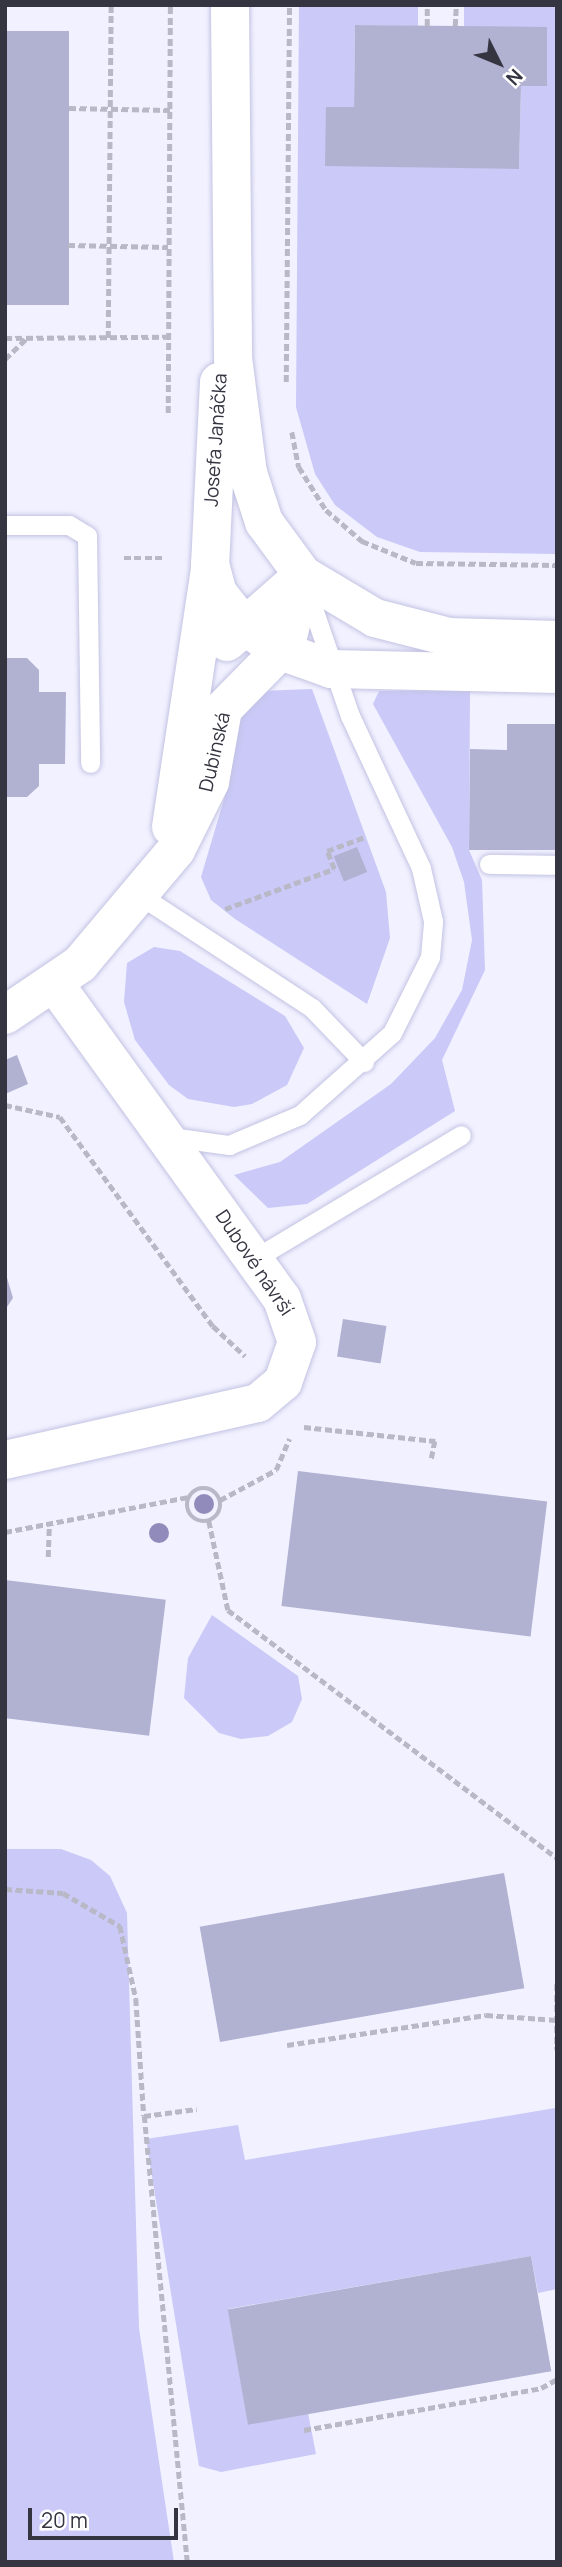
<!DOCTYPE html>
<html>
<head>
<meta charset="utf-8">
<style>
  body { margin:0 }
  #map { position:relative; width:562px; height:2567px; overflow:hidden; background:#f1f1ff; font-family:Manrope,sans-serif }
  div>[style] { position:absolute }
  [style*='--x'] { left:calc(var(--x)*1px); top:calc(var(--y)*1px); width:calc(var(--w)*1px); rotate:calc(var(--a)*1deg) }
  .green>* { inset:0; background:#cac9f7 }
  .building>* { inset:0; background:#b1b1d2; transform-origin:0 0 }
  .path>* { height:4.5px; margin-top:-2.25px; transform-origin:0; background:repeating-linear-gradient(90deg,#b8b8c6 0 7px,transparent 0 10.5px) }
  .path>.ring { margin:-2.25px; padding:0; box-sizing:content-box; background:none; border:4.5px solid #b8b8c6; border-radius:50% }
  .roads { filter:drop-shadow(0 0 2px #c2c2e3) drop-shadow(0 0 2px #c2c2e3) }
  .service>* { height:19px; margin:-9.5px; padding:0 9.5px; transform-origin:9.5px; border-radius:9.5px; background:#fff }
  .minor>* { height:38px; margin:-19px; padding:0 19px; transform-origin:19px; border-radius:19px; background:#fff }
  .trees>* { width:20px; height:20px; margin:-10px; border-radius:50%; background:#918bbc }
  span { translate:-50% -50%; white-space:nowrap; text-align:center; line-height:1.15; -webkit-text-stroke:5px #fff; paint-order:stroke }
  .street-label { font-size:19px; color:#353542 }
  .frame { position:absolute; inset:0; border:7px solid #353542; pointer-events:none }
  .north { position:absolute; left:464px; top:28px; width:70px; height:70px; -webkit-text-stroke:5px #fff; paint-order:stroke; rotate:133deg; font-size:19px; font-weight:700; line-height:28px; text-align:center; color:#353542 }
  .north::after { content:''; display:block; margin:auto; width:24px; height:32px; background:#353542; clip-path:polygon(50% 0,100% 100%,50% 72%,0 100%) }
  .scale { position:absolute; left:28px; top:2508px; width:150px; height:32px; box-sizing:border-box; border:4px solid #353542; border-top:0; padding-left:9px; font-size:21px; line-height:24px; white-space:nowrap; color:#353542; -webkit-text-stroke:5px #fff; paint-order:stroke }
</style>
</head>
<body>
<div id="map">
  <div class="green">
    <div style="clip-path:polygon(299px 5px,418px 5px,418px 26px,355px 25px,354px 107px,519px 169px,521px 86px,547px 86px,547px 28px,464px 27px,464px 5px,557px 5px,557px 554px,420px 552px,377px 537px,335px 505px,315px 474px,296px 407px)"></div>
    <div style="clip-path:polygon(312px 689px,386px 892px,390px 938px,367px 1004px,235px 919px,211px 900px,201px 877px,227px 789px,237px 724px,260px 691px)"></div>
    <div style="clip-path:polygon(470px 690px,469px 850px,482px 880px,485px 970px,442px 1060px,455px 1111px,307px 1204px,268px 1208px,234px 1175px,280px 1162px,391px 1084px,435px 1038px,462px 990px,472px 940px,464px 882px,452px 847px,373px 704px,379px 691px)"></div>
    <div style="clip-path:polygon(154px 947px,180px 951px,285px 1016px,304px 1048px,287px 1085px,252px 1104px,234px 1107px,188px 1099px,169px 1085px,135px 1040px,124px 1002px,127px 963px)"></div>
    <div style="clip-path:polygon(212px 1615px,298px 1676px,302px 1699px,292px 1722px,268px 1736px,241px 1739px,219px 1733px,184px 1698px,188px 1658px)"></div>
    <div style="clip-path:polygon(5px 1849px,61px 1849px,91px 1860px,110px 1876px,127px 1913px,139px 2328px,174px 2562px,5px 2562px)"></div>
    <div style="clip-path:polygon(555px 2108px,557px 2289px,538px 2293px,531px 2256px,228px 2309px,248px 2423px,308px 2413px,316px 2454px,221px 2472px,199px 2466px,146px 2139px,238px 2125px,245px 2160px)"></div>
  </div>
  <div class="building">
    <div style="clip-path:polygon(355px 25px,547px 27px,547px 86px,521px 86px,519px 169px,325px 166px,326px 107px,354px 107px)"></div>
    <div style="left:5px;top:31px;width:64px;height:274px"></div>
    <div style="clip-path:polygon(5px 658px,27px 658px,39px 670px,39px 692px,66px 692px,65px 764px,39px 764px,39px 786px,27px 797px,5px 797px)"></div>
    <div style="clip-path:polygon(507px 724px,557px 724px,557px 850px,469px 850px,470px 749px,507px 750px)"></div>
    <div style="left:357px;top:847px;width:27px;height:25px;rotate:68deg"></div>
    <div style="clip-path:polygon(17px 1055px,28px 1084px,5px 1094px,5px 1060px)"></div>
    <div style="clip-path:polygon(5px 1271px,13px 1298px,5px 1310px)"></div>
    <div style="left:343px;top:1319px;width:44px;height:38px;rotate:9deg"></div>
    <div style="left:298px;top:1471px;width:251px;height:136px;rotate:7deg"></div>
    <div style="left:5px;top:1580px;width:162px;height:137px;rotate:7deg"></div>
    <div style="left:504px;top:1873px;width:117px;height:309px;rotate:80deg"></div>
    <div style="left:531px;top:2256px;width:117px;height:308px;rotate:80deg"></div>
  </div>
  <div class="path">
    <div style="--x:427;--y:26;--w:21;--a:-90"></div>
    <div style="--x:455;--y:26;--w:21;--a:-87"></div>
    <div style="--x:69;--y:108;--w:101;--a:1.1"></div>
    <div style="--x:68;--y:245;--w:100;--a:1.1"></div>
    <div style="--x:5;--y:338;--w:163;--a:-0.4"></div>
    <div style="--x:108;--y:338;--w:333;--a:-89.5"></div>
    <div style="--x:5;--y:359;--w:30;--a:-44"></div>
    <div style="--x:286;--y:382;--w:377;--a:-89.5"></div>
    <div style="--x:168;--y:413;--w:408;--a:-89.7"></div>
    <div style="--x:292;--y:432;--w:36;--a:79"></div>
    <div style="--x:299;--y:467;--w:51;--a:57.9"></div>
    <div style="--x:326;--y:510;--w:48;--a:40.7"></div>
    <div style="--x:362;--y:541;--w:58;--a:22.2"></div>
    <div style="--x:416;--y:563;--w:141;--a:0.8"></div>
    <div style="--x:124;--y:558;--w:40;--a:0"></div>
    <div style="--x:225;--y:909;--w:116;--a:-20.2"></div>
    <div style="--x:334;--y:869;--w:19;--a:-111"></div>
    <div style="--x:327;--y:851;--w:40;--a:-20.2"></div>
    <div style="--x:5;--y:1105;--w:56;--a:12.3"></div>
    <div style="--x:60;--y:1117;--w:259;--a:53.8"></div>
    <div style="--x:213;--y:1326;--w:44;--a:43.2"></div>
    <div style="--x:304;--y:1427;--w:132;--a:6.1"></div>
    <div style="--x:435;--y:1441;--w:20;--a:101"></div>
    <div class="ring" style="left:187px;top:1488px;width:29.5px;height:29.5px"></div>
    <div style="--x:220;--y:1500;--w:64;--a:-28.2"></div>
    <div style="--x:276;--y:1470;--w:34;--a:-67"></div>
    <div style="--x:209;--y:1521;--w:91;--a:77.9"></div>
    <div style="--x:228;--y:1610;--w:412;--a:37"></div>
    <div style="--x:5;--y:1532;--w:186;--a:-10.8"></div>
    <div style="--x:48;--y:1557;--w:35;--a:-88"></div>
    <div style="--x:5;--y:1889;--w:58;--a:3.9"></div>
    <div style="--x:63;--y:1893;--w:66;--a:30.1"></div>
    <div style="--x:120;--y:1926;--w:75;--a:77.6"></div>
    <div style="--x:136;--y:1999;--w:117;--a:86.1"></div>
    <div style="--x:557;--y:1984;--w:66;--a:90"></div>
    <div style="--x:287;--y:2045;--w:201;--a:-8.6"></div>
    <div style="--x:486;--y:2015;--w:71;--a:4"></div>
    <div style="--x:304;--y:2430;--w:241;--a:-10"></div>
    <div style="--x:541;--y:2388;--w:18;--a:-29"></div>
    <div style="--x:187;--y:2562;--w:448;--a:-95.5"></div>
    <div style="--x:144;--y:2116;--w:53;--a:-7.5"></div>
  </div>
  <div class="roads">
    <div class="service">
      <div style="--x:5;--y:525;--w:64;--a:0"></div>
      <div style="--x:69;--y:525;--w:21;--a:31"></div>
      <div style="--x:87;--y:536;--w:227;--a:89.2"></div>
      <div style="--x:489;--y:864;--w:68;--a:0.8"></div>
      <div style="--x:141;--y:896;--w:204;--a:33.2"></div>
      <div style="--x:312;--y:1008;--w:75;--a:46.1"></div>
      <div style="--x:171;--y:1137;--w:59;--a:7.9"></div>
      <div style="--x:229;--y:1145;--w:77;--a:-22.9"></div>
      <div style="--x:300;--y:1115;--w:123;--a:-41.7"></div>
      <div style="--x:392;--y:1033;--w:85;--a:-63.4"></div>
      <div style="--x:430;--y:957;--w:36;--a:-85"></div>
      <div style="--x:433;--y:921;--w:54;--a:-102.8"></div>
      <div style="--x:421;--y:868;--w:168;--a:-115"></div>
      <div style="--x:350;--y:716;--w:132;--a:-109"></div>
      <div style="--x:254;--y:1259;--w:241;--a:-30.9"></div>
    </div>
    <div class="minor">
      <div style="--x:230;--y:5;--w:353;--a:89.5"></div>
      <div style="--x:233;--y:358;--w:116;--a:82.6"></div>
      <div style="--x:248;--y:473;--w:52;--a:71.9"></div>
      <div style="--x:264;--y:522;--w:66;--a:53.7"></div>
      <div style="--x:303;--y:575;--w:84;--a:30.8"></div>
      <div style="--x:375;--y:618;--w:76;--a:14.4"></div>
      <div style="--x:449;--y:637;--w:108;--a:1.6"></div>
      <div style="--x:219;--y:382;--w:182;--a:92.8"></div>
      <div style="--x:210;--y:564;--w:30;--a:75"></div>
      <div style="--x:218;--y:593;--w:42;--a:51.8"></div>
      <div style="--x:244;--y:626;--w:45;--a:34"></div>
      <div style="--x:281;--y:651;--w:53;--a:19.8"></div>
      <div style="--x:331;--y:669;--w:226;--a:1.3"></div>
      <div style="--x:227;--y:642;--w:101;--a:-41.4"></div>
      <div style="--x:171;--y:827;--w:261;--a:-81.4"></div>
      <div style="--x:5;--y:1015;--w:91;--a:-34.2"></div>
      <div style="--x:80;--y:964;--w:149;--a:-49.9"></div>
      <div style="--x:176;--y:850;--w:76;--a:-63.4"></div>
      <div style="--x:210;--y:782;--w:74;--a:-79.9"></div>
      <div style="--x:223;--y:709;--w:90;--a:-45.5"></div>
      <div style="--x:286;--y:645;--w:72;--a:-76.3"></div>
      <div style="--x:5;--y:1460;--w:259;--a:-12.7"></div>
      <div style="--x:258;--y:1403;--w:33;--a:-40"></div>
      <div style="--x:283;--y:1382;--w:42;--a:-70.7"></div>
      <div style="--x:297;--y:1342;--w:46;--a:-109.2"></div>
      <div style="--x:282;--y:1299;--w:388;--a:-125.8"></div>
    </div>
  </div>
  <div class="trees">
    <div style="left:204px;top:1504px"></div>
    <div style="left:159px;top:1533px"></div>
  </div>
  <div class="street-label">
    <span style="left:216px;top:440px;rotate:-86deg">Josefa Janáčka</span>
    <span style="left:215px;top:752px;rotate:-77deg">Dubinská</span>
    <span style="left:254px;top:1263px;rotate:56deg">Dubové návrší</span>
  </div>
  <div class="frame"></div>
  <div class="north">N</div>
  <div class="scale">20 m</div>
</div>
</body>
</html>
